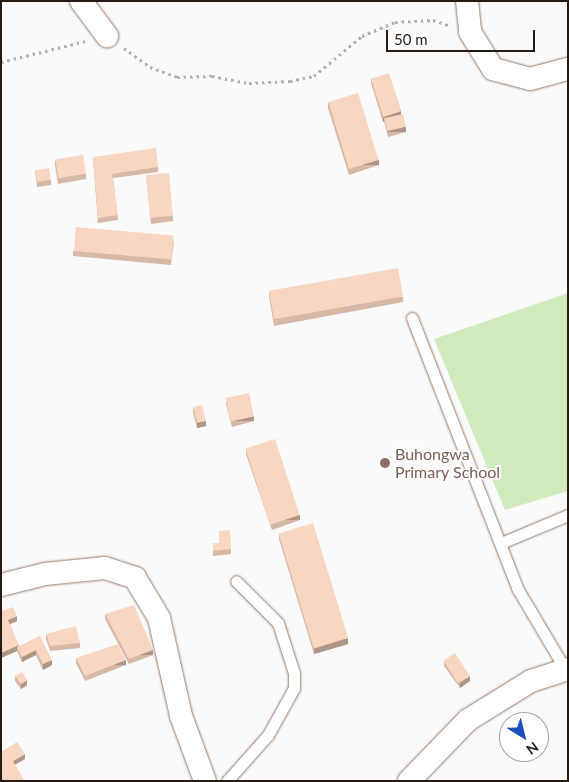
<!DOCTYPE html>
<html>
<head>
<meta charset="utf-8">
<style>
  body { margin:0 }
  #map { position:relative; width:569px; height:782px; overflow:hidden; background:#fafafa; font-family:Lato,sans-serif }
  div>[style] { position:absolute }
  [style*='--x'] { left:calc(var(--x)*1px); top:calc(var(--y)*1px); width:calc(var(--w)*1px); rotate:calc(var(--a)*1deg) }
  .green>* { inset:0; background:#cfeabb }
  .path>* { height:3px; margin-top:-1.5px; transform-origin:0; background:repeating-linear-gradient(90deg,#b3afad 0 2.5px,transparent 0 6.5px) }
  .roads { filter:drop-shadow(0 0 1px #957764) drop-shadow(0 0 1px #957764) }
  .lane>* { height:11px; margin:-5.5px; padding:0 5.5px; transform-origin:5.5px; border-radius:5.5px; background:#fff }
  .street>* { height:22px; margin:-11px; padding:0 11px; transform-origin:11px; border-radius:11px; background:#fff }
  .wall>* { inset:0; background:#d5b8a6 }
  .shaded-wall>* { inset:0; background:#ae9687; transform-origin:0 0 }
  .building>* { inset:0; background:#f8d6c1; transform-origin:0 0 }
  .dots>* { width:14px; height:14px; translate:-50% -50%; box-sizing:border-box; border:2px solid #fff; border-radius:50% }
  span { translate:-50% -50%; white-space:nowrap; text-align:center; line-height:1.15; -webkit-text-stroke:4px #fff; paint-order:stroke }
  .education-label { font-size:16px; color:#785e54 }
  .left { translate:0 -50%; text-align:left }
  .frame { position:absolute; inset:0; border:2px solid #261a13; pointer-events:none }
  .north { position:absolute; left:499px; top:712px; width:50px; height:50px; box-sizing:border-box; background:#fff; border:1px solid #a8a3a1; border-radius:50%; rotate:144deg; font-size:14px; font-weight:700; line-height:20px; text-align:center; color:#261a13 }
  .north::after { content:''; display:block; margin:auto; width:18px; height:22px; background:#1b50bc; clip-path:polygon(50% 0,100% 100%,50% 72%,0 100%) }
  .scale { position:absolute; left:386px; top:30px; width:149px; height:22px; box-sizing:border-box; border:2px solid #261a13; border-top:0; padding-left:6px; font-size:15px; line-height:18px; white-space:nowrap; color:#261a13; -webkit-text-stroke:4px #fff; paint-order:stroke }
</style>
</head>
<body>
<div id="map">
  <div class="green">
    <div style="clip-path:polygon(568px 293px,568px 491px,505px 510px,434px 339px)"></div>
  </div>
  <div class="path">
    <div style="--x:124;--y:48;--w:32;--a:36"></div>
    <div style="--x:150;--y:67;--w:29;--a:20"></div>
    <div style="--x:177;--y:77;--w:35;--a:-2"></div>
    <div style="--x:212;--y:76;--w:38;--a:11"></div>
    <div style="--x:249;--y:83;--w:41;--a:-2.8"></div>
    <div style="--x:290;--y:81;--w:25;--a:-12"></div>
    <div style="--x:314;--y:76;--w:62;--a:-39.8"></div>
    <div style="--x:362;--y:36;--w:36;--a:-23"></div>
    <div style="--x:395;--y:22;--w:38;--a:-3"></div>
    <div style="--x:433;--y:20;--w:18;--a:19"></div>
    <div style="--x:1;--y:62;--w:87;--a:-14"></div>
  </div>
  <div class="roads">
    <div class="lane">
      <div style="--x:412;--y:318;--w:290;--a:68.7"></div>
      <div style="--x:517;--y:588;--w:94;--a:59.3"></div>
      <div style="--x:501;--y:543;--w:73;--a:-22.7"></div>
      <div style="--x:227;--y:781;--w:62;--a:-48.3"></div>
      <div style="--x:268;--y:735;--w:54;--a:-61"></div>
      <div style="--x:294;--y:688;--w:15;--a:-90"></div>
      <div style="--x:294;--y:673;--w:52;--a:-107.7"></div>
      <div style="--x:278;--y:623;--w:59;--a:-135"></div>
    </div>
    <div class="street">
      <div style="--x:81;--y:1;--w:44;--a:53.4"></div>
      <div style="--x:467;--y:1;--w:31;--a:84"></div>
      <div style="--x:470;--y:32;--w:44;--a:58.1"></div>
      <div style="--x:493;--y:69;--w:38;--a:15"></div>
      <div style="--x:530;--y:79;--w:39;--a:-15"></div>
      <div style="--x:1;--y:585;--w:45;--a:-14"></div>
      <div style="--x:45;--y:574;--w:60;--a:-5.7"></div>
      <div style="--x:105;--y:568;--w:32;--a:18"></div>
      <div style="--x:135;--y:578;--w:47;--a:59"></div>
      <div style="--x:159;--y:618;--w:100;--a:77.3"></div>
      <div style="--x:181;--y:716;--w:69;--a:69.7"></div>
      <div style="--x:409;--y:781;--w:85;--a:-46"></div>
      <div style="--x:468;--y:720;--w:74;--a:-31.8"></div>
      <div style="--x:531;--y:681;--w:39;--a:-18"></div>
    </div>
  </div>
  <div class="wall">
    <div style="clip-path:polygon(371px 78px,401px 114px,406px 132px,388px 137px,384px 121px,383px 122px,371px 83px)"></div>
    <div style="clip-path:polygon(328px 102px,379px 165px,349px 175px,328px 108px)"></div>
    <div style="clip-path:polygon(93px 157px,158px 167px,158px 172px,113px 178px,118px 220px,98px 223px)"></div>
    <div style="clip-path:polygon(55px 160px,86px 174px,86px 179px,58px 184px,55px 165px)"></div>
    <div style="clip-path:polygon(35px 170px,51px 180px,51px 185px,37px 187px)"></div>
    <div style="clip-path:polygon(146px 175px,173px 216px,173px 221px,151px 224px)"></div>
    <div style="clip-path:polygon(174px 241px,171px 265px,73px 256px,73px 251px)"></div>
    <div style="clip-path:polygon(269px 291px,403px 297px,403px 302px,274px 326px,269px 296px)"></div>
    <div style="clip-path:polygon(226px 399px,254px 421px,232px 427px,226px 404px)"></div>
    <div style="clip-path:polygon(193px 407px,206px 426px,197px 428px,193px 412px)"></div>
    <div style="clip-path:polygon(246px 449px,300px 520px,272px 530px,246px 454px)"></div>
    <div style="clip-path:polygon(279px 534px,348px 644px,314px 654px,279px 539px)"></div>
    <div style="clip-path:polygon(213px 543px,231px 549px,231px 554px,213px 556px)"></div>
    <div style="clip-path:polygon(1px 607px,3px 611px,17px 621px,10px 624px,19px 647px,40px 636px,52px 665px,43px 670px,36px 655px,22px 662px,17px 651px,1px 658px)"></div>
    <div style="clip-path:polygon(105px 614px,153px 655px,129px 664px,105px 619px)"></div>
    <div style="clip-path:polygon(46px 634px,80px 643px,80px 648px,50px 651px,46px 639px)"></div>
    <div style="clip-path:polygon(76px 658px,126px 665px,85px 681px,76px 663px)"></div>
    <div style="clip-path:polygon(444px 661px,470px 681px,460px 688px,444px 666px)"></div>
    <div style="clip-path:polygon(15px 676px,27px 685px,21px 689px,15px 681px)"></div>
  </div>
  <div class="shaded-wall">
    <div style="clip-path:polygon(401px 111px,401px 116px,384px 118px,384px 121px,383px 122px,383px 117px)"></div>
    <div style="left:406px;top:127px;width:5px;height:19px;rotate:90deg"></div>
    <div style="left:379px;top:160px;width:5px;height:32px;rotate:90deg"></div>
    <div style="left:254px;top:416px;width:5px;height:23px;rotate:90deg"></div>
    <div style="clip-path:polygon(206px 421px,206px 426px,197px 428px,197px 423px)"></div>
    <div style="left:300px;top:515px;width:5px;height:30px;rotate:90deg"></div>
    <div style="clip-path:polygon(17px 616px,17px 621px,8px 625px,8px 620px)"></div>
    <div style="clip-path:polygon(348px 638px,348px 644px,314px 654px,314px 649px)"></div>
    <div style="clip-path:polygon(19px 645px,19px 650px,17px 647px,17px 651px,1px 658px,1px 653px)"></div>
    <div style="clip-path:polygon(36px 650px,36px 655px,22px 662px,22px 657px)"></div>
    <div style="left:153px;top:650px;width:5px;height:26px;rotate:90deg"></div>
    <div style="clip-path:polygon(52px 660px,52px 665px,43px 670px,43px 664px)"></div>
    <div style="left:126px;top:660px;width:5px;height:44px;rotate:90deg"></div>
    <div style="clip-path:polygon(470px 676px,470px 681px,460px 688px,460px 683px)"></div>
    <div style="clip-path:polygon(27px 680px,27px 685px,21px 689px,21px 684px)"></div>
    <div style="clip-path:polygon(25px 754px,25px 759px,13px 766px,13px 761px)"></div>
  </div>
  <div class="building">
    <div style="left:389px;top:73px;width:40px;height:19px;rotate:72deg"></div>
    <div style="left:358px;top:93px;width:70px;height:31px;rotate:73deg"></div>
    <div style="left:403px;top:114px;width:13px;height:19px;rotate:77deg"></div>
    <div style="clip-path:polygon(156px 148px,158px 167px,112px 174px,118px 215px,98px 218px,93px 157px)"></div>
    <div style="left:83px;top:155px;width:19px;height:28px;rotate:81deg"></div>
    <div style="left:49px;top:168px;width:12px;height:14px;rotate:81deg"></div>
    <div style="left:169px;top:173px;width:43px;height:23px;rotate:85deg"></div>
    <div style="left:76px;top:227px;width:98px;height:24px;rotate:5deg"></div>
    <div style="left:398px;top:268px;width:29px;height:131px;rotate:80deg"></div>
    <div style="left:249px;top:393px;width:24px;height:24px;rotate:78deg"></div>
    <div style="left:202px;top:405px;width:16px;height:9px;rotate:76deg"></div>
    <div style="left:275px;top:439px;width:80px;height:31px;rotate:72deg"></div>
    <div style="left:313px;top:523px;width:120px;height:36px;rotate:73deg"></div>
    <div style="clip-path:polygon(230px 530px,231px 549px,213px 551px,213px 543px,219px 543px,219px 531px)"></div>
    <div style="clip-path:polygon(134px 605px,153px 650px,129px 659px,105px 614px)"></div>
    <div style="clip-path:polygon(1px 607px,3px 611px,13px 607px,17px 616px,8px 620px,19px 645px,1px 653px)"></div>
    <div style="clip-path:polygon(76px 626px,80px 643px,50px 646px,46px 634px)"></div>
    <div style="clip-path:polygon(40px 636px,52px 660px,43px 664px,36px 650px,22px 657px,17px 647px)"></div>
    <div style="clip-path:polygon(118px 644px,126px 660px,85px 676px,76px 658px)"></div>
    <div style="left:455px;top:653px;width:27px;height:14px;rotate:57deg"></div>
    <div style="clip-path:polygon(22px 672px,27px 680px,21px 684px,15px 676px)"></div>
    <div style="clip-path:polygon(17px 742px,25px 754px,13px 761px,24px 780px,1px 781px,1px 752px)"></div>
  </div>
  <div class="dots">
    <div style="left:385px;top:463px;background:#8d6e63"></div>
  </div>
  <div class="education-label">
    <span class="left" style="left:395px;top:463px">Buhongwa<br>Primary School</span>
  </div>
  <div class="frame"></div>
  <div class="north">N</div>
  <div class="scale">50 m</div>
</div>
</body>
</html>
